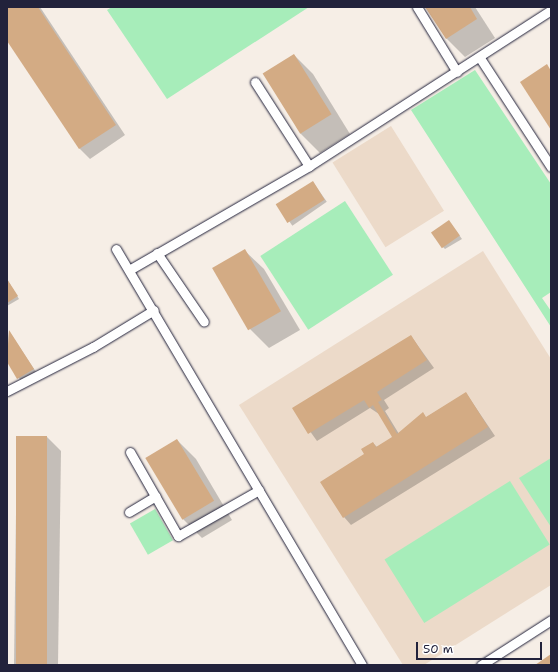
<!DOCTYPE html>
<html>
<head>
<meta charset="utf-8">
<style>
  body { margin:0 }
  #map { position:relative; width:558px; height:672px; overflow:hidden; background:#f6eee6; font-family:"Shantell Sans",sans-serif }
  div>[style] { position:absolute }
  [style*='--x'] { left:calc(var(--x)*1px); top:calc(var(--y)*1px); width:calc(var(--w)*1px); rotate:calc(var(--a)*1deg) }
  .built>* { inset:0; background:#ecdac9; transform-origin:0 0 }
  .green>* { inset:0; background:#a7edba; transform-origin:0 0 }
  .shadow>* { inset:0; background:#0003; transform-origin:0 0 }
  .building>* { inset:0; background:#d3ab84; transform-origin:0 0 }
  .roads { filter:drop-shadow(0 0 1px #22223b) drop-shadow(0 0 1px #22223b) }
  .service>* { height:9px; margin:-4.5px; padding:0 4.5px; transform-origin:4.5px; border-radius:4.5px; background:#fff }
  span { translate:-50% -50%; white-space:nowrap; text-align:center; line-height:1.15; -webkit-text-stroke:3px #fff; paint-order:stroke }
  .frame { position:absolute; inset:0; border:8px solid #22223b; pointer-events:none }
  .scale { position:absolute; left:416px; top:642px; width:126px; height:18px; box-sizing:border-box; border:2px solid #22223b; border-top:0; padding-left:5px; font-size:12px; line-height:14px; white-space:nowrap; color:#22223b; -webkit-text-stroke:3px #fff; paint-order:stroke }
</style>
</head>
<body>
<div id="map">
  <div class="built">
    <div style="left:391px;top:126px;width:100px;height:69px;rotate:58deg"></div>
    <div style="clip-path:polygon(483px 251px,551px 359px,551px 585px,424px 665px,403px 665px,239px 405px)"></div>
  </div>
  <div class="green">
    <div style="clip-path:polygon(112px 7px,309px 7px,167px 99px,107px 10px)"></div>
    <div style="clip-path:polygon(475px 70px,551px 184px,551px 292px,542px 298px,551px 311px,551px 327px,411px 110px)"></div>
    <div style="left:345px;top:201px;width:88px;height:101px;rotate:57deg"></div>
    <div style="clip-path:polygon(551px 458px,551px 527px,519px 478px)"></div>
    <div style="left:510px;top:481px;width:75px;height:148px;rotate:58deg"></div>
    <div style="left:155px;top:509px;width:36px;height:29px;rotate:60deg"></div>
  </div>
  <div class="shadow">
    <div style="clip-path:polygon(7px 7px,40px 7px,125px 135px,90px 159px,80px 149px,7px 39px)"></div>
    <div style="clip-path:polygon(426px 7px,475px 7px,495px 38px,465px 57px,446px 38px)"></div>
    <div style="clip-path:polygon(294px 55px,313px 74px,350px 134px,320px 153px,301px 134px,264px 74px)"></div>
    <div style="left:313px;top:182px;width:24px;height:42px;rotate:55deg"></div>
    <div style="clip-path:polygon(449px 221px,462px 239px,445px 249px,443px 247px)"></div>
    <div style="clip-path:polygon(244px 250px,264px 269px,300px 330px,269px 348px,250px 329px)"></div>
    <div style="clip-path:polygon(7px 279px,19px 299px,7px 306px)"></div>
    <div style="clip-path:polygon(9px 331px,38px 375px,23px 384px,7px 360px)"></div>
    <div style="clip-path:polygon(411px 336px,434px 368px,384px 400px,389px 408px,385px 411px,399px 434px,466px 393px,495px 436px,351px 525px,344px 517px,365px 455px,373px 443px,377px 447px,394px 437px,379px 414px,370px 408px,317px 441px,294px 409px)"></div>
    <div style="clip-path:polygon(17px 437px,47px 437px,61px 451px,58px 665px,14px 665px)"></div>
    <div style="clip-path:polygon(177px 440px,196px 459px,232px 520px,202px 538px,183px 519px)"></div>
  </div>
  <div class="building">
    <div style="clip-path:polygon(7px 7px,38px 7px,116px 125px,79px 149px,7px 41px)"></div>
    <div style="clip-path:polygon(425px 7px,470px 7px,477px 19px,446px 39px)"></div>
    <div style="left:294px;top:54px;width:71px;height:37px;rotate:58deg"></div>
    <div style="clip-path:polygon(547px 64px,551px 71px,551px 130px,520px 82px)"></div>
    <div style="left:313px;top:181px;width:22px;height:44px;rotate:58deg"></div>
    <div style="left:449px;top:220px;width:19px;height:22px;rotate:55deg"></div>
    <div style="left:245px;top:249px;width:72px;height:38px;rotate:60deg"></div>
    <div style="clip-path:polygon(7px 279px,18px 296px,7px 303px)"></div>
    <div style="clip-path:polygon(9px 330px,34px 369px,17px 379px,7px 362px)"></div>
    <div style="clip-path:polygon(411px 335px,427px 360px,377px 392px,382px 400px,378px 402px,397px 434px,423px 412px,426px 417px,466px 392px,488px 427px,343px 518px,320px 482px,364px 454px,361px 449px,373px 442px,376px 447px,392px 437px,373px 405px,369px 408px,364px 400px,308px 434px,292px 408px)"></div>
    <div style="left:16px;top:436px;width:31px;height:229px"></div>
    <div style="left:177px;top:439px;width:72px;height:37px;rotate:59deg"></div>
    <div style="clip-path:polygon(551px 654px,551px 665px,535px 665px)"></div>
  </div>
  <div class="roads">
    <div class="service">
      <div style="--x:417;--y:7;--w:76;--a:58.4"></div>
      <div style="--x:480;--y:58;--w:130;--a:56.9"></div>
      <div style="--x:255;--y:82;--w:100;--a:57.3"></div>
      <div style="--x:116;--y:249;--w:483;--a:59.4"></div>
      <div style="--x:157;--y:253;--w:83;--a:55.7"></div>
      <div style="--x:129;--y:270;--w:208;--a:-30"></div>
      <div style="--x:309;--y:166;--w:288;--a:-32.8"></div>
      <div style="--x:7;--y:391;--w:97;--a:-27.1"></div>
      <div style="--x:93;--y:347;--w:71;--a:-31.2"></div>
      <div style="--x:130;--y:452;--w:97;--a:60.3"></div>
      <div style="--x:178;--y:536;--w:93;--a:-29.6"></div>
      <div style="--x:129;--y:512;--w:31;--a:-31"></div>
      <div style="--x:481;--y:665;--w:83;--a:-32.7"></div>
    </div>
  </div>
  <div class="frame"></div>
  <div class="scale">50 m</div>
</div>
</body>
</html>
